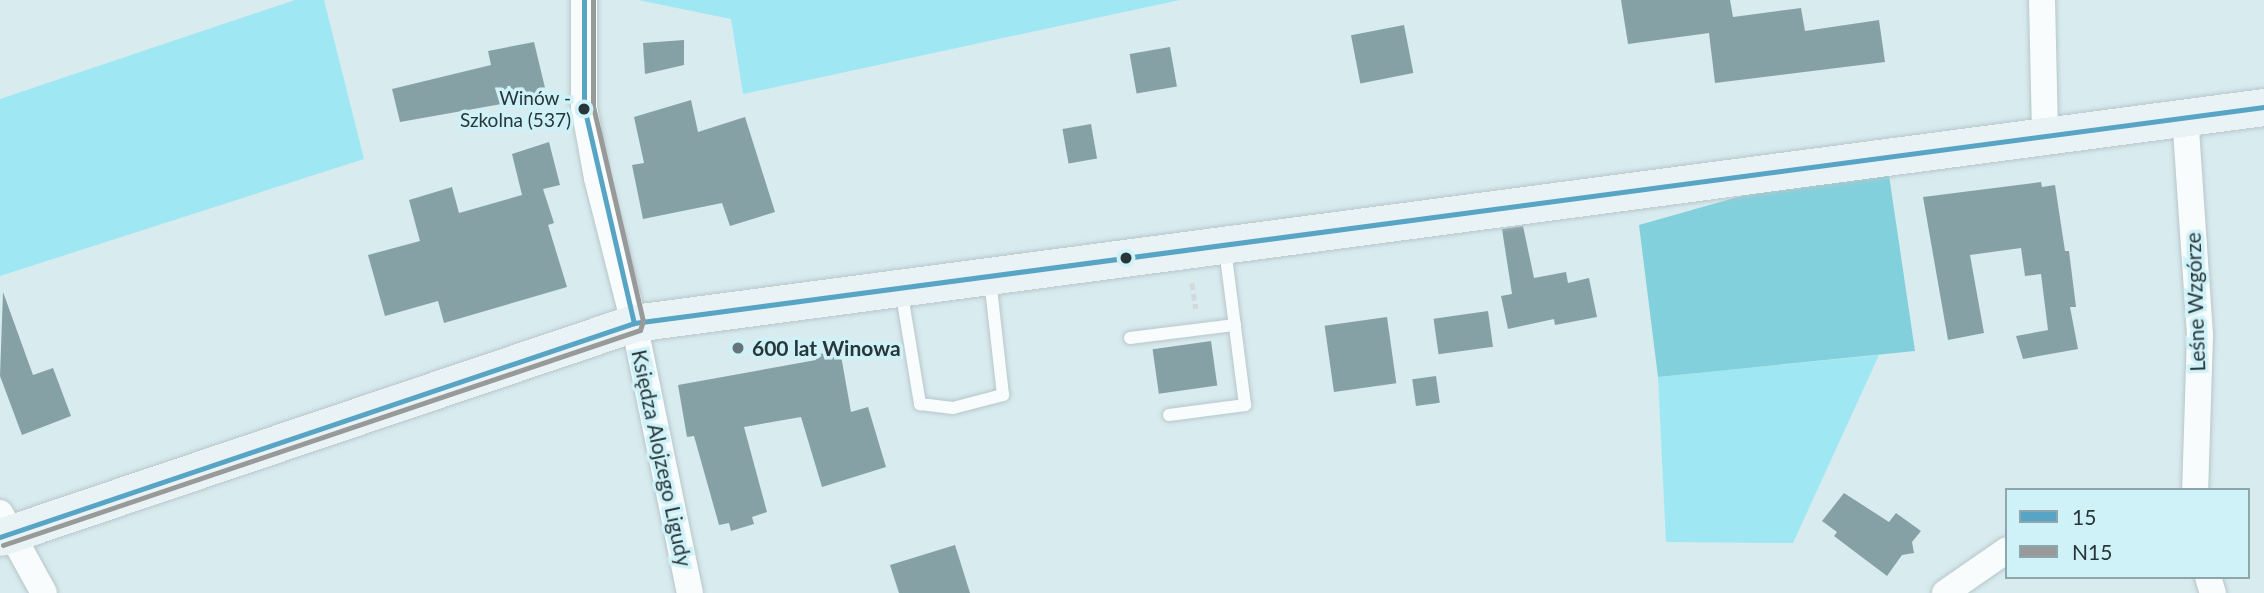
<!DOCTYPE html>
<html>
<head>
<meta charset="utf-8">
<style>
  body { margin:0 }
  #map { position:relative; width:2264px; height:593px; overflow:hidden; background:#d8ebef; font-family:Lato,sans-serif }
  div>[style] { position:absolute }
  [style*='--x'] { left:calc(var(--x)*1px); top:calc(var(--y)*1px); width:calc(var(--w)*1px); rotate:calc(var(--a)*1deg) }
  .green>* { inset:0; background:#a0e7f4 }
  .forest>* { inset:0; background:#83d0dd }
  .building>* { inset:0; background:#86a1a6; transform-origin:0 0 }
  .path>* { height:4.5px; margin-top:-2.25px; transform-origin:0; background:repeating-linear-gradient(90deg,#d4d9db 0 7px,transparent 0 10.5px) }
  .roads { filter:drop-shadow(0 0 2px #b7c6c9) drop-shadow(0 0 2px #b7c6c9) }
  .service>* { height:12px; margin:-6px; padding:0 6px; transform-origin:6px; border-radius:6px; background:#f9fcfd }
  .minor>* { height:26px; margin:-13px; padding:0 13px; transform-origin:13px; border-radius:13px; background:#f9fcfd }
  .secondary>* { height:37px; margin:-18.5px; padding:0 18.5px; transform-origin:18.5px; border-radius:18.5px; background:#e9f3f5 }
  .bus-1>* { height:5px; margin:-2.5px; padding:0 2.5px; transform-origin:2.5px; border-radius:2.5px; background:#58a4c5 }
  .bus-2>* { height:5px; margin:-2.5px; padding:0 2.5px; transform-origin:2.5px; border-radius:2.5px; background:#979a99 }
  .dots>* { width:19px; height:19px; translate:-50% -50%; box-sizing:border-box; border:4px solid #cff1f8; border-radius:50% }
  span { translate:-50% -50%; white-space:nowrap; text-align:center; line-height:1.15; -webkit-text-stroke:7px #cff1f8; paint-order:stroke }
  .bus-label { font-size:19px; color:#283639 }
  .right { translate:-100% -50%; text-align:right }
  .street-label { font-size:21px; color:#283639 }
  .poi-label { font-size:21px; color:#283639; font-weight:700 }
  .left { translate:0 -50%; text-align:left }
  .legend { position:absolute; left:2005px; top:488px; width:245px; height:91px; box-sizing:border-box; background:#cff1f8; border:2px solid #8ca6ac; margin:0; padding:9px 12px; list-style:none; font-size:21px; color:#283639 }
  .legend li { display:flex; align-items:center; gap:14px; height:35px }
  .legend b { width:35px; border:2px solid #8ca6ac }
</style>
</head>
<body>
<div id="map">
  <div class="green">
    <div style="clip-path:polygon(295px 0,324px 0,364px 159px,0 276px,0 99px)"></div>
    <div style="clip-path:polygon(638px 0,1180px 0,743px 94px,731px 19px)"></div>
    <div style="clip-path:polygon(1879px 355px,1793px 543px,1666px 542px,1658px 377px)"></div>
  </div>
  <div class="forest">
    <div style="clip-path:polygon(1886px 155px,1915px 351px,1658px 377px,1639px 225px)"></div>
  </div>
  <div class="building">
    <div style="clip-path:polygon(1621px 0,1730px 0,1733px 17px,1801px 8px,1805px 31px,1879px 20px,1885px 62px,1715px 83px,1709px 33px,1628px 44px)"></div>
    <div style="left:1404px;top:25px;width:49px;height:54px;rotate:79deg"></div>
    <div style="clip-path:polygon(684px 40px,684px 65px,645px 74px,643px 43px)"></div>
    <div style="clip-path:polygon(534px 42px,547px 96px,400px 122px,392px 89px,491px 65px,488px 51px)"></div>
    <div style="left:1170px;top:47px;width:40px;height:41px;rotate:80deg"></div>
    <div style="clip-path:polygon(691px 100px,698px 132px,745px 117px,775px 212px,730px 226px,722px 203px,643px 219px,632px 165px,644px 163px,634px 117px)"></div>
    <div style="left:1091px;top:124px;width:35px;height:29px;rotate:80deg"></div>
    <div style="clip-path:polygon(549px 142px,560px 185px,543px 189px,554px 223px,548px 225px,567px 287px,444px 323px,438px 301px,385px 316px,368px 255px,420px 241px,409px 200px,452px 187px,459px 213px,522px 195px,512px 154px)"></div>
    <div style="clip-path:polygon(2041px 182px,2042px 187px,2055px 185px,2065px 251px,2069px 251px,2076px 307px,2070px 307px,2078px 349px,2023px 359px,2016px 336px,2048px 330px,2041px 274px,2025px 276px,2021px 248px,1970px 255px,1984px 333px,1948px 340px,1923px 197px)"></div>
    <div style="clip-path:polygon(1523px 226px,1534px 278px,1566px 272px,1568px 283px,1589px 278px,1597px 317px,1555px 325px,1554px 319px,1508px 329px,1501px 296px,1512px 294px,1502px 229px)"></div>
    <div style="clip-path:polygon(3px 292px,33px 375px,53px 368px,71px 416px,22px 435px,0 376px)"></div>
    <div style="left:1488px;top:311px;width:36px;height:55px;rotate:82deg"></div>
    <div style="left:1387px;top:317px;width:67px;height:63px;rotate:82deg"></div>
    <div style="left:1211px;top:341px;width:45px;height:59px;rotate:82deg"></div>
    <div style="clip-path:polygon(840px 350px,851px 412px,868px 407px,886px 467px,822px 487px,801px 417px,744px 427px,767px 512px,752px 517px,754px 524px,731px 531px,729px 523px,719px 525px,694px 436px,687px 437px,678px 385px,816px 360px,815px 355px)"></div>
    <div style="left:1436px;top:376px;width:27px;height:24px;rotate:82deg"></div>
    <div style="clip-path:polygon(1844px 493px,1889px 522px,1896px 513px,1921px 531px,1912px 542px,1914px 553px,1902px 555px,1887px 576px,1834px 536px,1837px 532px,1822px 521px)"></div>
    <div style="clip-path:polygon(955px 545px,970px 593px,899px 593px,890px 565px)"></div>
  </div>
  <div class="path">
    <div style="--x:1192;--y:283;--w:26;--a:81"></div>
  </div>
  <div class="roads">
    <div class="service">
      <div style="--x:901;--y:289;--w:117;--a:80.6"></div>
      <div style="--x:920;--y:404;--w:33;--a:7"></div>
      <div style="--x:953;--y:408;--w:52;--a:-14.6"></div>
      <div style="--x:1003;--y:395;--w:117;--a:-96.4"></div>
      <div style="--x:1130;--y:338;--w:106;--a:-7.1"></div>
      <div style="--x:1169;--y:415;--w:77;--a:-7.5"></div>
      <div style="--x:1245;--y:405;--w:158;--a:-97.3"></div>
    </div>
    <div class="minor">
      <div style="--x:584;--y:0;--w:107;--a:90"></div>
      <div style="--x:584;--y:107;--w:72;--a:79.6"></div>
      <div style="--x:597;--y:178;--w:150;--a:75.7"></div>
      <div style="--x:634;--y:323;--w:276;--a:78.3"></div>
      <div style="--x:2042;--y:0;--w:133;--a:88.7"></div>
      <div style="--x:2185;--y:115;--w:221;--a:86.1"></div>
      <div style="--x:2200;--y:335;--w:155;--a:91.8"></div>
      <div style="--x:0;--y:513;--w:91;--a:61.2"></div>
      <div style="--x:2208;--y:577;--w:17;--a:73"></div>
      <div style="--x:1945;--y:593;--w:75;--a:-34.7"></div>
    </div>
    <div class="secondary">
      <div style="--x:0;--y:537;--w:669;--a:-18.65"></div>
      <div style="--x:634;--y:323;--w:1644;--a:-7.55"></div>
    </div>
  </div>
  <div class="bus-1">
    <div style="--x:584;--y:0;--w:107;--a:90"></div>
    <div style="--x:584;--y:107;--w:222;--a:77"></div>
    <div style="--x:0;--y:537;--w:669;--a:-18.65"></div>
    <div style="--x:634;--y:323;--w:1644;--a:-7.55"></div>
  </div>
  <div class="bus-2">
    <div style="--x:3;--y:545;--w:672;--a:-18.65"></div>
    <div style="--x:640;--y:330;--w:9;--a:-72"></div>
    <div style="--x:643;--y:321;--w:221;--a:-103.1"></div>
    <div style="--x:593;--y:106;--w:106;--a:-90"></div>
  </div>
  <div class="dots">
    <div style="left:584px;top:109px;background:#283639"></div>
    <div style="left:1126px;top:258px;background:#283639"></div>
    <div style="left:738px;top:348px;background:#667579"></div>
  </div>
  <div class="bus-label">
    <span class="right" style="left:571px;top:109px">Winów -<br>Szkolna (537)</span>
  </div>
  <div class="street-label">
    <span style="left:2195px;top:302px;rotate:-92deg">Leśne Wzgórze</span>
    <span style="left:662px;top:458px;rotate:78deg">Księdza Alojzego Ligudy</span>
  </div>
  <div class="poi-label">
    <span class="left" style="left:752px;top:348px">600 lat Winowa</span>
  </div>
  <ul class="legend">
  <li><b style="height:9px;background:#58a4c5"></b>15</li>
  <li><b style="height:9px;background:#979a99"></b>N15</li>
  </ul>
</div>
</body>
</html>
